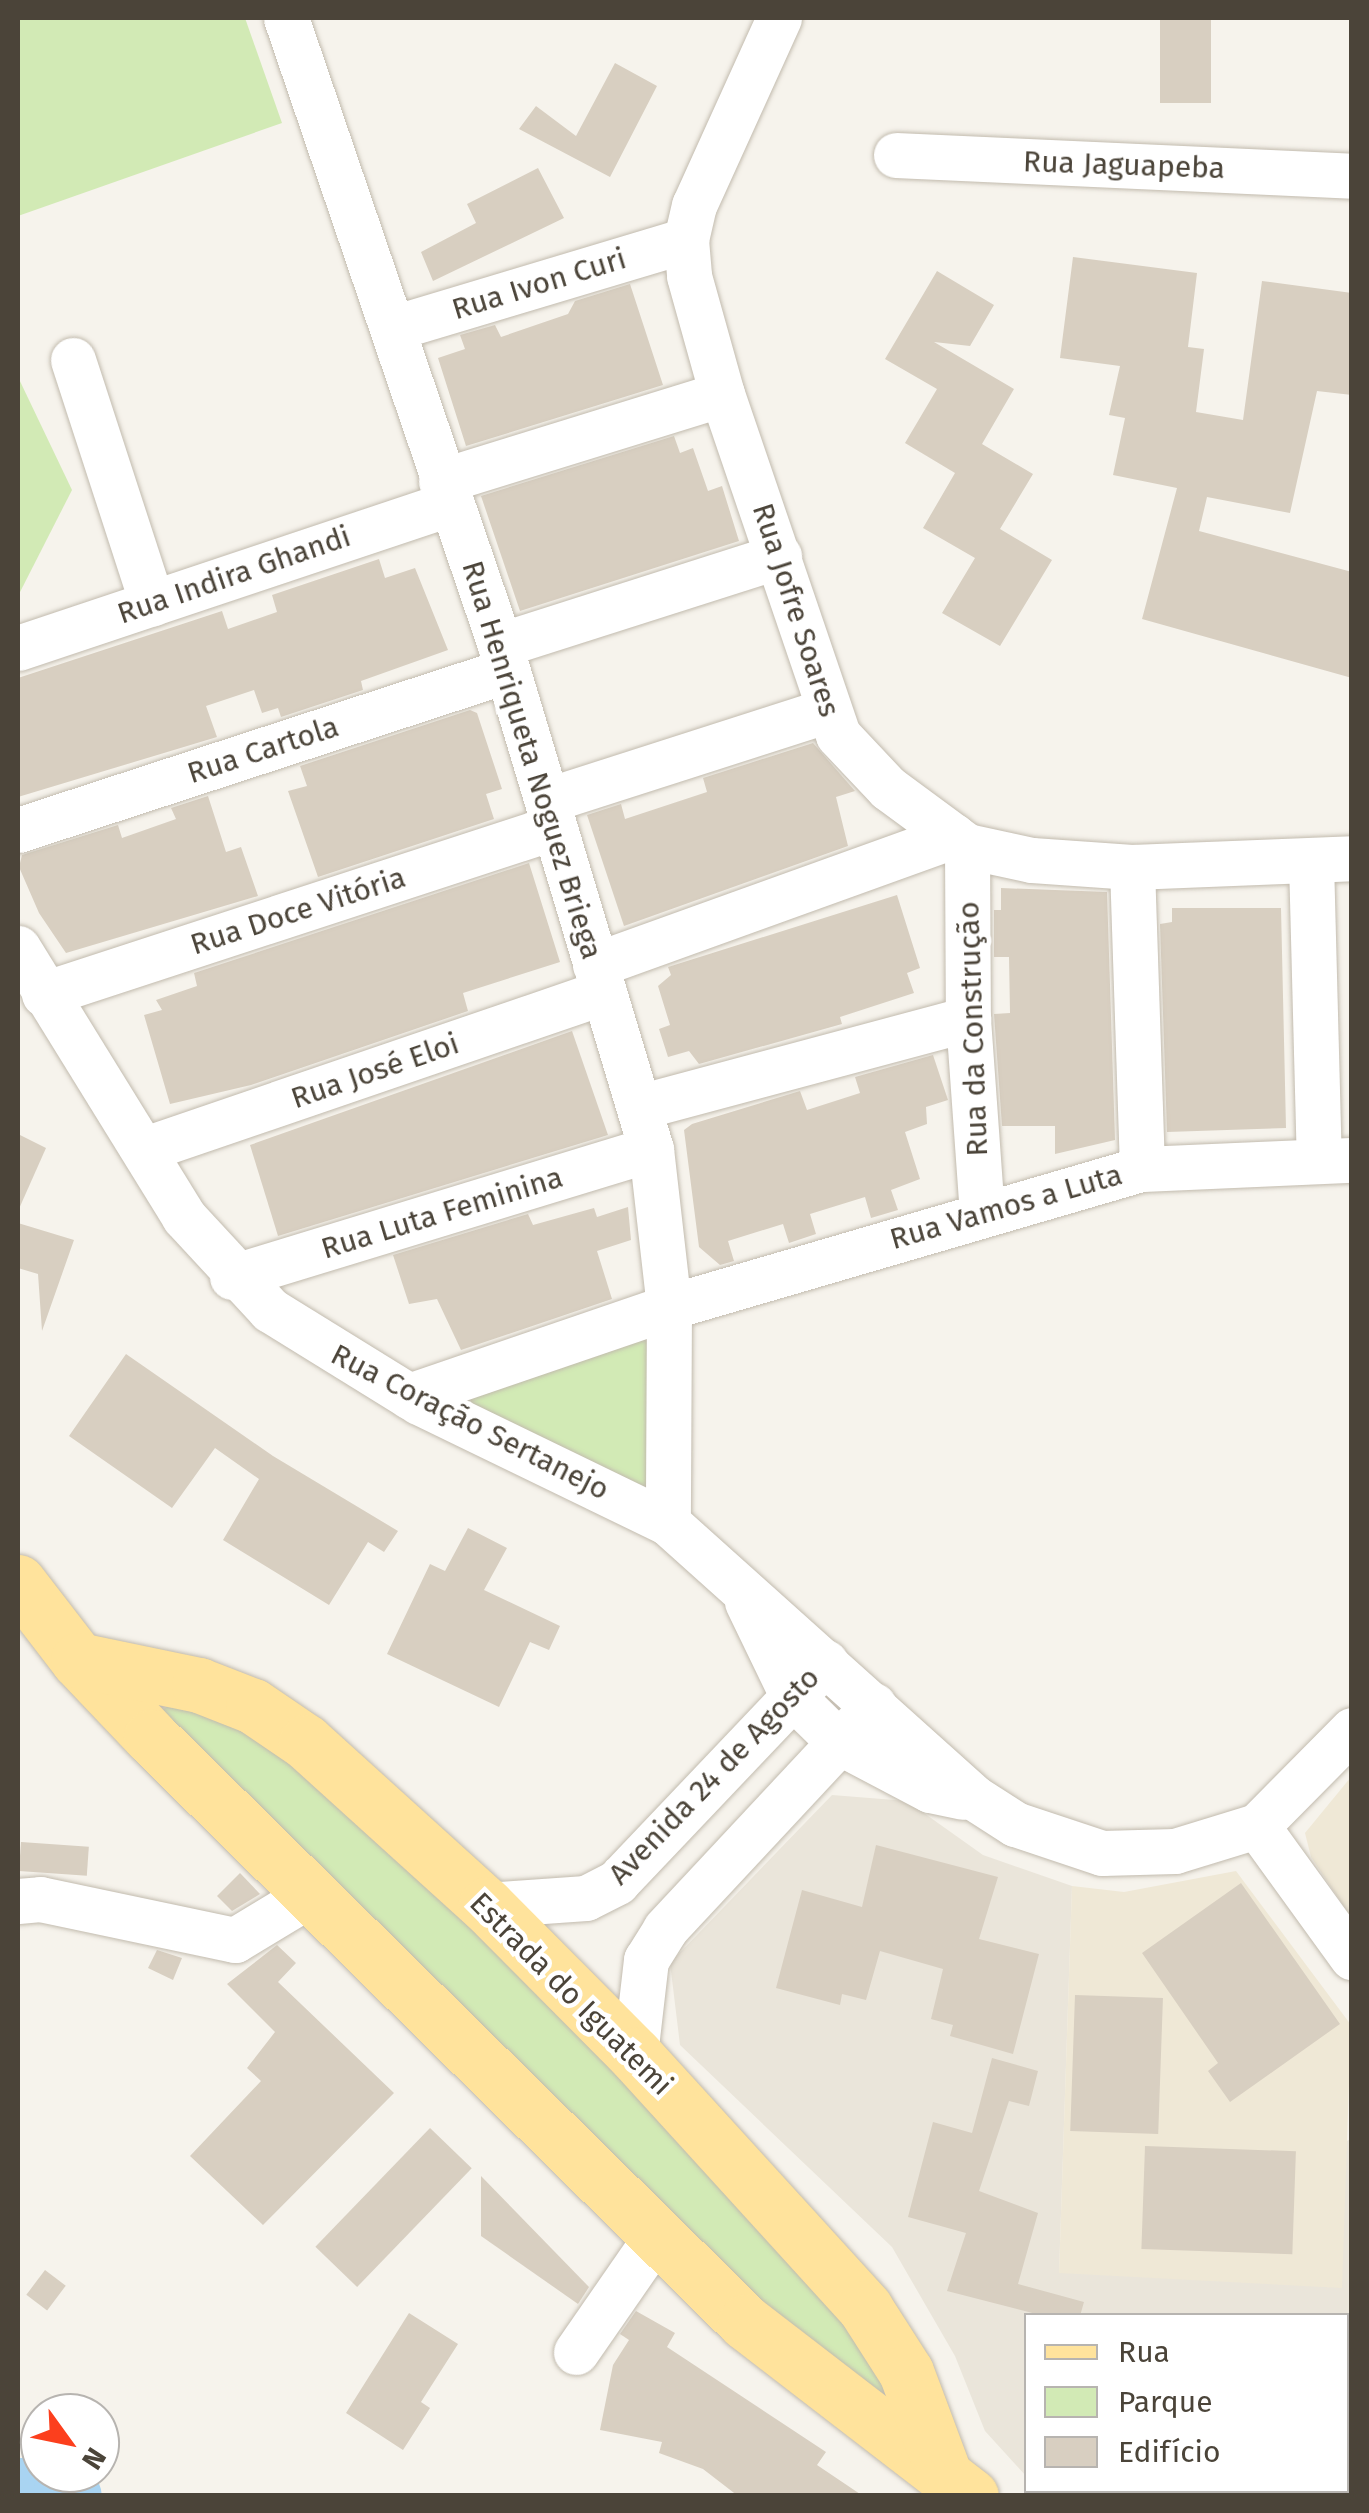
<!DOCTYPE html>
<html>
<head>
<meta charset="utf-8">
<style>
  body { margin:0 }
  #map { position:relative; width:1369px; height:2513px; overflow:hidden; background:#f6f3ec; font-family:"Fira Sans",sans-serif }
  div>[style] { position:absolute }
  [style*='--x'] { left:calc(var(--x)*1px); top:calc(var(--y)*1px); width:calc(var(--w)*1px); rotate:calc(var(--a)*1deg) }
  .residential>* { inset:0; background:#eae5da }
  .education>* { inset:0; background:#efe8d6 }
  .green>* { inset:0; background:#d2eab5 }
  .river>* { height:58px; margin:-29px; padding:0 29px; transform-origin:29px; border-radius:29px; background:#a9d4f2 }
  .building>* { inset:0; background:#d8cfc1; transform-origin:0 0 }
  .roads { filter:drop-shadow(0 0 2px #c2bbae) drop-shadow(0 0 2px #c2bbae) }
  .minor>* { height:45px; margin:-22.5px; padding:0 22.5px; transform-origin:22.5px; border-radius:22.5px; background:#fff }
  .major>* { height:55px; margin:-27.5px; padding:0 27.5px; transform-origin:27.5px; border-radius:27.5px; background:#ffe39c }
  span { translate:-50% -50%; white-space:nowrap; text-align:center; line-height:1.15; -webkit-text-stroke:9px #fff; paint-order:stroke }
  .street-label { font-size:30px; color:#4b4439 }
  .frame { position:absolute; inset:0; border:20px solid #4b4439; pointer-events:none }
  .legend { position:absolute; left:1024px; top:2313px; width:325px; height:180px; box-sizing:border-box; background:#fff; border:2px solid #b7b4b0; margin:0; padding:12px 18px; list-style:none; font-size:30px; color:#4b4439 }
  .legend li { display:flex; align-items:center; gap:20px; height:50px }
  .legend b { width:50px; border:2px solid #b7b4b0 }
  .north { position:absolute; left:20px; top:2393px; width:100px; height:100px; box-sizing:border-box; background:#fff; border:2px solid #b7b4b0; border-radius:50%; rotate:123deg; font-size:28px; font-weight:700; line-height:40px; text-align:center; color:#4b4439 }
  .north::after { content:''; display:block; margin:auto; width:35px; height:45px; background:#fc3f1d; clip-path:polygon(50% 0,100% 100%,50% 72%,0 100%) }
</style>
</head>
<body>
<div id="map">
  <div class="residential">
    <div style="clip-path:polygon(832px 1795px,907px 1801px,983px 1855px,1072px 1886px,1059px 2273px,1351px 2139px,1351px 2495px,1045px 2495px,1040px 2491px,1346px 2490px,1346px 2316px,1026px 2316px,1026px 2476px,985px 2431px,955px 2356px,892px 2247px,680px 2045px,670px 1963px)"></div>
  </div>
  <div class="education">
    <div style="clip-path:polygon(1351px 1777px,1351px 1917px,1311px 1857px,1305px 1833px)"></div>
    <div style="clip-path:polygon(1236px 1871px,1351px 2025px,1342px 2288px,1059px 2273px,1072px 1886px,1124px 1892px)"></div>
  </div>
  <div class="green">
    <div style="clip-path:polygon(18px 18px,245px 18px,282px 123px,18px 216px)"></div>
    <div style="clip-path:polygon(18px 377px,72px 490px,18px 596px)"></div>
    <div style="clip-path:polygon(667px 1310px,663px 1518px,415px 1397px)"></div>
    <div style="clip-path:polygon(199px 1685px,635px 2055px,899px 2391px,858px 2415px,159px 1712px)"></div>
  </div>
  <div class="river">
    <div style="--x:18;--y:2487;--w:45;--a:0"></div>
    <div style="--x:63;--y:2487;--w:13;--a:42"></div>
  </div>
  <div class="building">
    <div style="left:1160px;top:18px;width:51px;height:85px"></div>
    <div style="clip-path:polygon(615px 63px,657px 86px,610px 177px,519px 129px,536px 106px,576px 136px)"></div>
    <div style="clip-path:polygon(538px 168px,564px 218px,433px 281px,421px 252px,476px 223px,467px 204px)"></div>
    <div style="clip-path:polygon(1073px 257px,1197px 273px,1188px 347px,1204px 349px,1196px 412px,1243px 420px,1262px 281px,1352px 293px,1352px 395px,1317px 391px,1290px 513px,1207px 497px,1199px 531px,1352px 572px,1352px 678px,1142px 619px,1177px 488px,1113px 475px,1125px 418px,1109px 415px,1120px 366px,1060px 358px)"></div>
    <div style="clip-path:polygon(937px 271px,994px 305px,970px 346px,934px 342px,1014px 389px,982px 444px,1033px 474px,1000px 529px,1052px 560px,1000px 646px,942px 613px,975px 558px,923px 528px,955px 473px,905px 443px,937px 389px,885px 359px)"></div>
    <div style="clip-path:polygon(630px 284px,663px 385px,466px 446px,438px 358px,465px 349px,460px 335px,495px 325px,501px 337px,568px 314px,575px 301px)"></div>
    <div style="clip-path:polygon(674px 436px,680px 453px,693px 448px,708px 491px,722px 486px,739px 541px,520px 611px,481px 496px)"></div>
    <div style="clip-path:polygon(379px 559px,385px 578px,415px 568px,448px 650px,361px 681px,363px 690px,281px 717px,278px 708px,262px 713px,254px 690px,206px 706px,217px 737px,18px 797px,18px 678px,222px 611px,228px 629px,277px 612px,272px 595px)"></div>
    <div style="clip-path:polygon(470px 710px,477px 713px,502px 789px,486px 794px,494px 819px,318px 877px,288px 791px,307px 786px,300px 766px)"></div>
    <div style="clip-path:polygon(813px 743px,855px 791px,836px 797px,848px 846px,624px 926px,587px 815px,621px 804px,625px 819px,707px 792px,703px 778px)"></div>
    <div style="clip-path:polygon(208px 796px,226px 852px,241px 847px,258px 896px,66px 953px,39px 913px,19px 867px,22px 855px,118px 825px,122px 838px,176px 819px,171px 808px)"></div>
    <div style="clip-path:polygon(529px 863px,560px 962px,463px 993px,468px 1011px,251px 1085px,170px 1104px,144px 1015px,162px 1010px,156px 1000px,197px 986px,194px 973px)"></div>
    <div style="clip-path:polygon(1001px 888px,1107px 892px,1115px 1140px,1055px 1154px,1055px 1126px,1002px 1126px,994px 1014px,1010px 1013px,1009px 957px,994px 957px,994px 910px,1001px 910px)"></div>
    <div style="clip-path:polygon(897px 895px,920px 968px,907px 973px,914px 993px,840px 1017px,842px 1024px,699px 1064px,689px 1051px,668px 1057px,659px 1029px,670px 1025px,658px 986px,671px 975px,668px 967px)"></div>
    <div style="clip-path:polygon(1172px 908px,1281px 908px,1286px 1128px,1167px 1132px,1160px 924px,1172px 922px)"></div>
    <div style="clip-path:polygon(572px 1031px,608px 1135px,278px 1236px,250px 1145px)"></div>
    <div style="clip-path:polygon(933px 1055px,948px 1100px,926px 1107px,927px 1124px,905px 1132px,920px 1179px,891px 1190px,898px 1210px,871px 1218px,865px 1197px,810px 1214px,816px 1234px,789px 1243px,783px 1224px,728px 1241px,734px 1261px,720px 1265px,699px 1247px,684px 1130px,692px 1124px,800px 1091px,807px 1110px,860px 1093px,855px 1077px)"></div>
    <div style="clip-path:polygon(18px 1134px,46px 1148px,18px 1211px)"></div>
    <div style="clip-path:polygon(628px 1207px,631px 1240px,597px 1251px,612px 1299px,461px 1350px,437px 1299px,409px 1304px,393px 1255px,528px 1214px,533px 1225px,594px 1208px,597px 1217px)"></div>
    <div style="clip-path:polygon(18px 1223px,74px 1240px,42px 1331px,38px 1274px,18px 1268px)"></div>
    <div style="clip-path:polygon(126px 1354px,273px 1456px,398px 1531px,384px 1552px,368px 1542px,329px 1605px,223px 1540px,259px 1479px,215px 1448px,172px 1508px,69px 1436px)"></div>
    <div style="clip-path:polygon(468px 1528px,507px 1548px,484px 1590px,560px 1626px,549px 1650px,530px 1642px,499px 1707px,387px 1654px,430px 1564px,445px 1571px)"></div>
    <div style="left:21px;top:1842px;width:68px;height:29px;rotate:4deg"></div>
    <div style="clip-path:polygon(876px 1845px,998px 1877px,979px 1939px,1039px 1954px,1013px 2054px,950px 2036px,953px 2025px,931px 2019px,943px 1969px,880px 1951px,866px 2000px,842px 1994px,840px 2005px,776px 1988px,802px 1890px,862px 1907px)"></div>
    <div style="clip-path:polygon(240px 1873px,260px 1894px,232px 1911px,217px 1896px)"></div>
    <div style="clip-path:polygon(1241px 1883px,1340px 2024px,1230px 2102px,1208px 2071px,1218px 2063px,1142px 1953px)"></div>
    <div style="clip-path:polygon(277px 1945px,296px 1963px,278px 1982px,394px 2093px,263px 2225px,190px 2156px,261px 2081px,247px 2068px,275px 2032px,227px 1984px)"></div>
    <div style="clip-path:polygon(157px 1950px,182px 1958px,173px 1980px,148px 1968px)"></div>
    <div style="left:1075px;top:1995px;width:88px;height:136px;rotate:2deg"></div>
    <div style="clip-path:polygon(992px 2058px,1038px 2071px,1029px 2106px,1009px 2101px,979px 2191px,1038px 2213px,1018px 2284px,1084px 2302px,1080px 2316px,1044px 2316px,947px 2291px,966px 2233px,908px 2217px,933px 2122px,972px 2133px)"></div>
    <div style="left:430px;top:2128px;width:58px;height:165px;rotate:44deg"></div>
    <div style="left:1145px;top:2146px;width:151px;height:103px;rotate:2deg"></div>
    <div style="clip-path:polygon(481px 2176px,589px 2287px,578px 2304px,481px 2236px)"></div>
    <div style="left:45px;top:2270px;width:26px;height:31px;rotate:37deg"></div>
    <div style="clip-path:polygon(636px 2311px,675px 2333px,667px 2347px,826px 2452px,817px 2465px,863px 2496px,738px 2496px,703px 2469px,659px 2453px,662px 2442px,600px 2430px,613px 2365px,629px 2340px,620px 2334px)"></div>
    <div style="clip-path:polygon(409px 2313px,458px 2344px,421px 2402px,430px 2408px,403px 2450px,346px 2413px)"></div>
  </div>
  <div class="roads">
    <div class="minor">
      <div style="--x:286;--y:18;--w:663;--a:71.15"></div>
      <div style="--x:500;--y:645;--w:526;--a:73.32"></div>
      <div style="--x:651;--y:1149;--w:159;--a:83.5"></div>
      <div style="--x:669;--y:1307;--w:216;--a:90.3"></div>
      <div style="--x:779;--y:18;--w:205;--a:114.4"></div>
      <div style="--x:694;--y:205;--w:36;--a:103"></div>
      <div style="--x:686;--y:240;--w:36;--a:85"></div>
      <div style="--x:689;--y:276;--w:123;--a:74.4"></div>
      <div style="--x:722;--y:394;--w:360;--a:71.2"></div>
      <div style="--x:838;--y:735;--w:73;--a:46.7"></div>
      <div style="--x:888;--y:788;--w:98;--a:36.3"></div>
      <div style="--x:967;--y:846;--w:66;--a:12.2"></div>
      <div style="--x:1032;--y:860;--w:100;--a:4"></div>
      <div style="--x:1132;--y:867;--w:220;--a:-2.3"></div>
      <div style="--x:896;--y:155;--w:456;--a:2.6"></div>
      <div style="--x:393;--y:328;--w:306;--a:-16.7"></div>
      <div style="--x:73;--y:360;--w:256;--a:72"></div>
      <div style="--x:441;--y:481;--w:294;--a:-17.2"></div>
      <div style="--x:500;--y:645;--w:293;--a:-17.7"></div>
      <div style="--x:18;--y:648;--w:457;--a:-18.5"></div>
      <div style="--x:548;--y:800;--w:292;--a:-17.8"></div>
      <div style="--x:18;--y:830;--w:515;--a:-18.08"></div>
      <div style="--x:967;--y:846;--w:173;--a:89.7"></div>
      <div style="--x:968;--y:1019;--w:194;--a:85.9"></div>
      <div style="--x:1311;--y:861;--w:300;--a:88.5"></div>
      <div style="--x:1132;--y:867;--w:302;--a:88.1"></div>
      <div style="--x:18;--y:948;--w:316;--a:58.3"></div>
      <div style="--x:184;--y:1217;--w:127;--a:47.2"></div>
      <div style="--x:270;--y:1310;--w:175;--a:31.7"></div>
      <div style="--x:419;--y:1402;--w:277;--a:25.9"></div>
      <div style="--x:668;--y:1523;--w:410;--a:41.9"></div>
      <div style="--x:973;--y:1797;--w:50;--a:32.7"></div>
      <div style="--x:1015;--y:1824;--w:92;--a:18.4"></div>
      <div style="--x:1102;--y:1853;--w:73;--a:-1.6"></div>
      <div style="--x:1175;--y:1851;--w:86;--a:-17"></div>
      <div style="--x:1257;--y:1826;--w:135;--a:-45.3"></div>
      <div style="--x:595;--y:965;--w:381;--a:-19.8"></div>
      <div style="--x:44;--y:994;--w:534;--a:-18.1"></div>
      <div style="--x:639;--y:1107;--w:341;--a:-15"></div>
      <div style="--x:145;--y:1149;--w:485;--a:-18.9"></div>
      <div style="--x:232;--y:1277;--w:438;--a:-17"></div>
      <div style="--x:409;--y:1396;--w:275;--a:-18.9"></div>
      <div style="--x:669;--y:1307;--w:493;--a:-16.3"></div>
      <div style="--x:1142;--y:1169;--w:210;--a:-2.5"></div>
      <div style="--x:747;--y:1602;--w:106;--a:64.2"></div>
      <div style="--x:793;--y:1697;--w:64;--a:44.4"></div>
      <div style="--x:839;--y:1742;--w:103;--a:27.8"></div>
      <div style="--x:930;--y:1790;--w:33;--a:12"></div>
      <div style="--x:1257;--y:1826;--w:162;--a:54.1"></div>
      <div style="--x:18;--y:1901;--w:22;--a:-5"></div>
      <div style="--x:40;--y:1899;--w:199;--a:11.9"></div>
      <div style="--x:235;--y:1940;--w:89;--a:-31.2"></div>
      <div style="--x:486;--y:1905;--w:100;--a:-4"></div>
      <div style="--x:586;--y:1898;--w:35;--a:-27"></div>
      <div style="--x:617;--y:1882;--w:303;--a:-46.5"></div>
      <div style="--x:635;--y:2055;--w:96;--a:-83.4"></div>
      <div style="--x:646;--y:1960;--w:36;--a:-58"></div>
      <div style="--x:665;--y:1929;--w:306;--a:-47"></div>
      <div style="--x:576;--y:2352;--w:142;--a:-55.3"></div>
    </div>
    <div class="major">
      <div style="--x:18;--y:1582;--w:98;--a:52.4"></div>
      <div style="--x:78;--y:1660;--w:106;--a:46.5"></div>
      <div style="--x:151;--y:1737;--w:834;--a:44.56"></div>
      <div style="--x:745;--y:2322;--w:285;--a:37.6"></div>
      <div style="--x:78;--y:1660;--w:124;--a:11.7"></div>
      <div style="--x:199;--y:1685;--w:58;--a:21.3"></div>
      <div style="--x:253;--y:1706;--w:64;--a:34.2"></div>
      <div style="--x:306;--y:1742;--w:243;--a:42.2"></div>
      <div style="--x:486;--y:1905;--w:211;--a:45.2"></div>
      <div style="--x:635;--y:2055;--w:342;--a:47.7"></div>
      <div style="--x:865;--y:2308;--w:76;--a:57.4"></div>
      <div style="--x:906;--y:2372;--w:106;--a:69.5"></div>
    </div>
  </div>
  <div class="street-label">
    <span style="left:1124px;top:165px;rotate:2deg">Rua Jaguapeba</span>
    <span style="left:539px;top:284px;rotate:-17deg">Rua Ivon Curi</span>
    <span style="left:234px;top:575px;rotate:-19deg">Rua Indira Ghandi</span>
    <span style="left:796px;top:610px;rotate:72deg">Rua Jofre Soares</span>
    <span style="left:263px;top:750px;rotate:-18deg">Rua Cartola</span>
    <span style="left:532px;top:760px;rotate:73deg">Rua Henriqueta Noguez Briega</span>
    <span style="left:298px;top:911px;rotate:-18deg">Rua Doce Vitória</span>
    <span style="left:973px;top:1029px;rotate:-92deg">Rua da Construção</span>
    <span style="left:375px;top:1071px;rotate:-19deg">Rua José Eloi</span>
    <span style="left:1006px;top:1207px;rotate:-16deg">Rua Vamos a Luta</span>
    <span style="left:442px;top:1213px;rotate:-17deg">Rua Luta Feminina</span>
    <span style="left:470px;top:1422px;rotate:27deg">Rua Coração Sertanejo</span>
    <span style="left:714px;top:1776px;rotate:-46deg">Avenida 24 de Agosto</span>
    <span style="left:571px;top:1994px;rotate:45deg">Estrada do Iguatemi</span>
  </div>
  <div class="frame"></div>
  <ul class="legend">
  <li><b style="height:12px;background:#ffe39c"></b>Rua</li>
  <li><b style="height:28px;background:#d2eab5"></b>Parque</li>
  <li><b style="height:28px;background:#d8cfc1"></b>Edifício</li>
  </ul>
  <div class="north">N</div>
</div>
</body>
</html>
